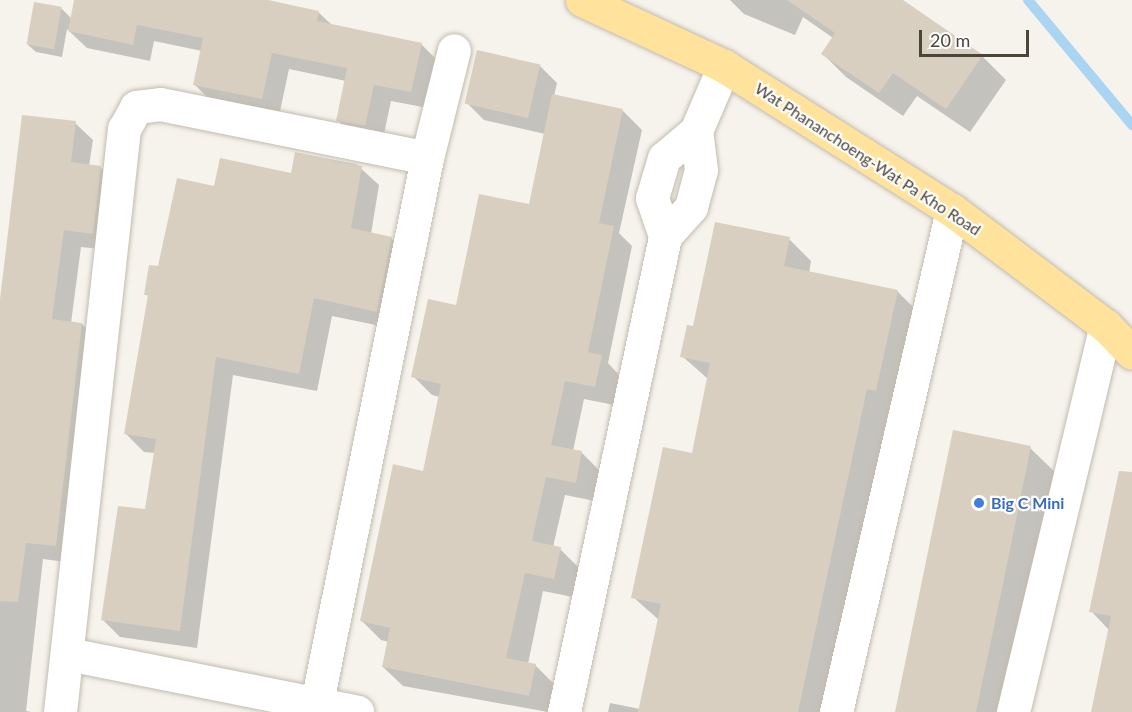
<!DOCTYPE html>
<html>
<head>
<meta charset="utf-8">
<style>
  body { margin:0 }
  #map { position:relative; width:1132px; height:712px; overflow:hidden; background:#f6f3ec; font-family:Lato,sans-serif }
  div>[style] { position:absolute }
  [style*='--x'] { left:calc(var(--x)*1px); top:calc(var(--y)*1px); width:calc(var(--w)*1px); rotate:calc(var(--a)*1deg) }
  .shadow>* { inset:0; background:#0003 }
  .stream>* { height:10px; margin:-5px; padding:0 5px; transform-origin:5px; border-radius:5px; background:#a9d4f2 }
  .building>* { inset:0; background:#d8cfc1; transform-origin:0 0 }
  .roads { filter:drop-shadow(0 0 2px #c2bbae) drop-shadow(0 0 2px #c2bbae) }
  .minor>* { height:33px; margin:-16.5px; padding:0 16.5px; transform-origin:16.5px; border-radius:16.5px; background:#fff }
  .major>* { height:33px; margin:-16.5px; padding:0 16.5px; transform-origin:16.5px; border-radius:16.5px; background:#ffe39c }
  .dots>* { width:16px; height:16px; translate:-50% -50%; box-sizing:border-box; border:3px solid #fff; border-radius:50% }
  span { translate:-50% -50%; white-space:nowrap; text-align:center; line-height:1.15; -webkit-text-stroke:4.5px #fff; paint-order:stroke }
  .street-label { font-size:16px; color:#4b4439 }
  .shop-label { font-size:16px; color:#366cbe; font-weight:700 }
  .left { translate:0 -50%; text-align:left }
  .scale { position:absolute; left:919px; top:30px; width:110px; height:27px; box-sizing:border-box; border:3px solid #4b4439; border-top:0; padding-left:8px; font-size:18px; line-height:21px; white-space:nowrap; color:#4b4439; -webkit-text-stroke:4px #fff; paint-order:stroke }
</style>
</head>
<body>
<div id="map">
  <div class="shadow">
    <div style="clip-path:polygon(76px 0,259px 0,318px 12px,332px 25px,421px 44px,439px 62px,428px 108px,391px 101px,382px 143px,355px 137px,338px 120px,346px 81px,289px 69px,279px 116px,212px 102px,195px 85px,202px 51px,154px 41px,150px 61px,87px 48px,67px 29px,62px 57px,36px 52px,27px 44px,61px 8px,72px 19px)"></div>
    <div style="clip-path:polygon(730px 0,900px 0,982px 56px,1006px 80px,970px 132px,917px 96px,903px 116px,846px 77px,823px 54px,833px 38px,803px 17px,795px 35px,744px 14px)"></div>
    <div style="clip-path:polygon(539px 65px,557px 83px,554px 96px,623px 111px,642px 130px,619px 233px,632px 246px,608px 363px,620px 376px,614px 405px,584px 399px,573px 451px,582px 453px,601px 472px,595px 501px,565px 495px,553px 547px,560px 549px,579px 568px,573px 597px,543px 591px,528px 664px,535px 665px,554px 684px,548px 712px,403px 686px,383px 667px,389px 642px,381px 640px,362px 621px,425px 472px,440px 397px,432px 395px,413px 376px,457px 307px,530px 206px,545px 134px,484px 120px,467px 103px)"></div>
    <div style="clip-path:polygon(75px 123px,93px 140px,89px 166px,100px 167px,118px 184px,110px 250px,81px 247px,71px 323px,82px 324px,99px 342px,73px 563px,43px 559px,26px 711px,31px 712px,0 712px,0 310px)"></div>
    <div style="clip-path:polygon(297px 153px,356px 164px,379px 185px,371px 234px,391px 238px,409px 256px,395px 329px,332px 316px,317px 391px,233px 375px,197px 648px,120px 637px,102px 619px,147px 511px,155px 453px,144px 452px,126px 434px,150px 298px,146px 294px,159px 268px,215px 187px,292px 175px)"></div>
    <div style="clip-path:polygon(789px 239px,811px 261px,809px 273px,897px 291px,919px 313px,898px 412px,889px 410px,825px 712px,608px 712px,610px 703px,640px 709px,659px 620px,633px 597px,694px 454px,708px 379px,682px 356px,694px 328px)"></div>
    <div style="clip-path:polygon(1030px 448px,1058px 475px,1009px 712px,897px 712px)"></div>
    <div style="clip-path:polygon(1132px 529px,1132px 712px,1092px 712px,1109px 630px,1091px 611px)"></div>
  </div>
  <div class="stream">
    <div style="--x:1028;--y:0;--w:163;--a:50.2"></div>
  </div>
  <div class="building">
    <div style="clip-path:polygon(74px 0,268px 0,319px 11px,317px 21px,422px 43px,411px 92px,374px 85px,365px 126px,336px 121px,347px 68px,272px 53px,262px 99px,193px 85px,203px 38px,137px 25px,133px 45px,68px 31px)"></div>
    <div style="clip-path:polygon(787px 0,903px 0,983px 55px,946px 109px,893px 73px,879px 93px,821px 54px,835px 33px)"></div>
    <div style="left:34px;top:2px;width:28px;height:43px;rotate:10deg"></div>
    <div style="left:477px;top:50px;width:65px;height:55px;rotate:13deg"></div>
    <div style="clip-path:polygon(552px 94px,623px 109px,599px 223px,614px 226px,588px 352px,602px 355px,595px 387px,565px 381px,551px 445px,582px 451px,576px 483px,546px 477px,532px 541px,561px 547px,554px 579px,525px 573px,506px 658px,536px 664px,529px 696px,382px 667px,390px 628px,360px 621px,393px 464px,423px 471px,441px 384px,411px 377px,428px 299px,456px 305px,479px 194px,529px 204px)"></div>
    <div style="clip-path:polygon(22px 115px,76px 121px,71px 162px,101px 166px,93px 234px,64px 230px,52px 319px,82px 323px,56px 546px,26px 543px,18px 602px,0 601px,0 299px)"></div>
    <div style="clip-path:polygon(295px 152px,362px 166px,351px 228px,392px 237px,377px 312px,314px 298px,299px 374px,216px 357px,180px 631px,101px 620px,118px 506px,145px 509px,156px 439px,124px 434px,148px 295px,144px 295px,149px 265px,158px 266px,177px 178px,214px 186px,220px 158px,291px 173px)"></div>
    <div style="clip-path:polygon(715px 222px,790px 237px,784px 266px,898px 290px,876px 391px,867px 389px,798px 712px,638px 712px,661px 604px,631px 598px,663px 447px,692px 453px,710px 363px,680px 357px,687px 325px,693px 326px)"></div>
    <div style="clip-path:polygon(953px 430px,1031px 446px,1003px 584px,976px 712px,895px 712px)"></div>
    <div style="clip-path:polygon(1119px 471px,1132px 472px,1132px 712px,1091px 712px,1111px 616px,1089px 612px)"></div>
  </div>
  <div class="roads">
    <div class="minor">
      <div style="--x:665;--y:236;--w:40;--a:-108.9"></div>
      <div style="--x:652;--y:198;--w:42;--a:-73.3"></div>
      <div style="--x:664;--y:158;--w:42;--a:-40.2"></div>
      <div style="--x:696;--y:131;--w:71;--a:-66.7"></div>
      <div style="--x:68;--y:654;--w:295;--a:11.3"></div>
      <div style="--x:60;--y:712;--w:587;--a:-83.74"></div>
      <div style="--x:124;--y:129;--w:25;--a:-61"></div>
      <div style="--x:136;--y:107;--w:24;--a:-7"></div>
      <div style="--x:160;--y:104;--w:272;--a:11.4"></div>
      <div style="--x:315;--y:712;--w:565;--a:-78.57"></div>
      <div style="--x:427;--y:158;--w:111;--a:-76"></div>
      <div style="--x:564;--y:712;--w:487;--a:-78"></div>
      <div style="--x:665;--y:236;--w:39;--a:-48"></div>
      <div style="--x:691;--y:207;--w:38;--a:-75"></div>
      <div style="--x:701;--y:170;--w:39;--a:-97"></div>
      <div style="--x:836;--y:712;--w:515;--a:-76.99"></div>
      <div style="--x:1013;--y:712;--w:397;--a:-76.5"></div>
    </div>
    <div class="major">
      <div style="--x:582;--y:0;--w:157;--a:24.9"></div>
      <div style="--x:724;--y:66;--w:270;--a:32.3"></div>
      <div style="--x:952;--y:210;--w:193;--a:37"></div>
      <div style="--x:1106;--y:326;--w:37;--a:46"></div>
    </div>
  </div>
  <div class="dots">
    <div style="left:979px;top:503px;background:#3f7fe0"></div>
  </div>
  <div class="street-label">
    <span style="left:868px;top:159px;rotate:33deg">Wat Phananchoeng-Wat Pa Kho Road</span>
  </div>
  <div class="shop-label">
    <span class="left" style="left:991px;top:503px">Big C Mini</span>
  </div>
  <div class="scale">20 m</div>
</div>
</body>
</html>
